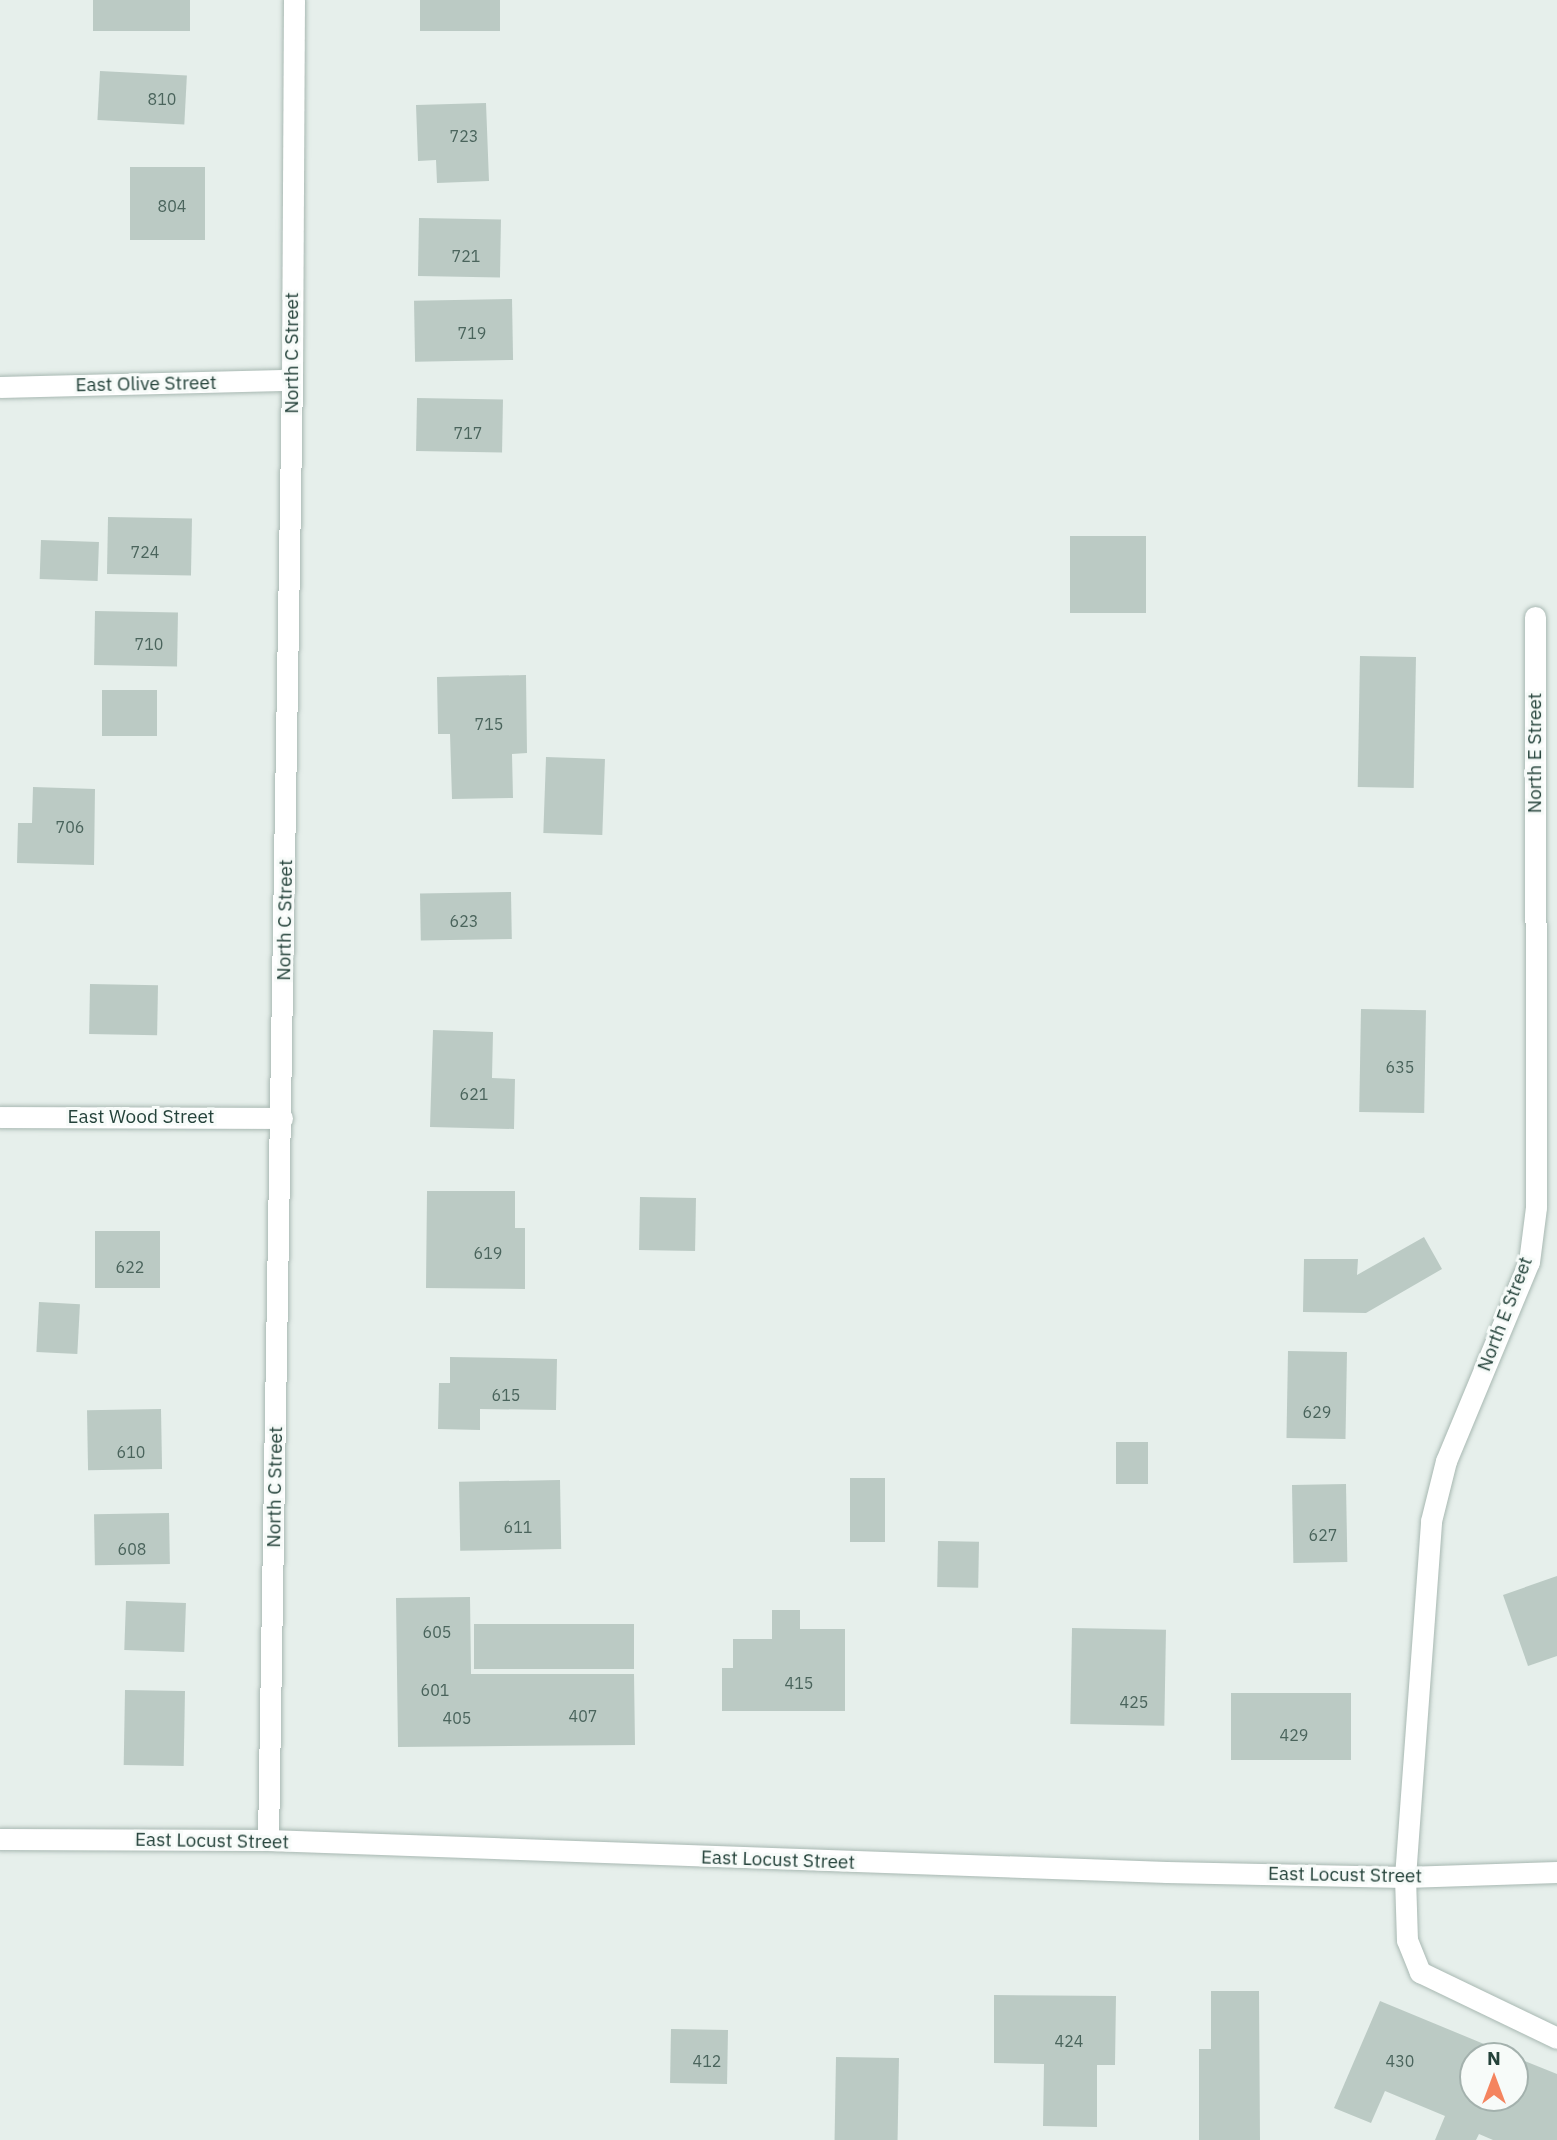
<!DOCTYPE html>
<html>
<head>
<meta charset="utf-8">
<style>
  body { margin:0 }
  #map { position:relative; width:1557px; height:2140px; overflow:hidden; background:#e6efeb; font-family:"IBM Plex Sans",sans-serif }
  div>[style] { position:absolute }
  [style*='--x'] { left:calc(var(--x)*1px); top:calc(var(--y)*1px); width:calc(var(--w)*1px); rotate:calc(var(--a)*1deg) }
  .building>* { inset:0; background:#bbcac4; transform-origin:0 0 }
  .roads { filter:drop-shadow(0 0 2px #a8b8b2) drop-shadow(0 0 2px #a8b8b2) }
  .lane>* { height:21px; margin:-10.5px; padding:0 10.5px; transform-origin:10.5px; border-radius:10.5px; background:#fff }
  .street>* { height:21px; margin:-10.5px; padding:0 10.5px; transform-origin:10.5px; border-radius:10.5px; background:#fff }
  .secondary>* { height:21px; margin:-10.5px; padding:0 10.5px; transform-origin:10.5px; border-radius:10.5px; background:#fff }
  span { translate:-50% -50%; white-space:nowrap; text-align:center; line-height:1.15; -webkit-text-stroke:6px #f7fbf9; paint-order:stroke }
  .number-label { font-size:16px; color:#4a645c }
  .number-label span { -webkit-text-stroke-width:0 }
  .street-label { font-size:19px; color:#24423a }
  .north { position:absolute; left:1459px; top:2042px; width:70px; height:70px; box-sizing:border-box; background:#f7fbf9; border:2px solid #a3b1ad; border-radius:50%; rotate:0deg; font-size:19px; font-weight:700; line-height:28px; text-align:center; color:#24423a }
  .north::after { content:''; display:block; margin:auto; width:24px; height:32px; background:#f4845f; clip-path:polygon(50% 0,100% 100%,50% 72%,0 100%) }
</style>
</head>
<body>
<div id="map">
  <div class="building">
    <div style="left:93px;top:0;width:97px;height:31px"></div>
    <div style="left:420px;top:0;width:80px;height:31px"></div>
    <div style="left:100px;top:71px;width:87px;height:49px;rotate:3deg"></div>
    <div style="clip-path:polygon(486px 103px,489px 181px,437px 183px,436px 160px,418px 161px,416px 105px)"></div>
    <div style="left:130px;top:167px;width:75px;height:73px"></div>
    <div style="left:419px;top:218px;width:82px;height:58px;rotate:1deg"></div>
    <div style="left:512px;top:299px;width:61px;height:98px;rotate:89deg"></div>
    <div style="left:417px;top:398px;width:86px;height:53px;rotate:1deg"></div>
    <div style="left:108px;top:517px;width:84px;height:57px;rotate:1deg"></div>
    <div style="left:1070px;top:536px;width:76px;height:77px"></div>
    <div style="left:41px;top:540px;width:58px;height:39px;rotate:2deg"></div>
    <div style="left:95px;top:611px;width:83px;height:54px;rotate:1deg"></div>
    <div style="left:1360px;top:656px;width:56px;height:131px;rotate:1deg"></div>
    <div style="clip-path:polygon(526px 675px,527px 753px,512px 754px,513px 798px,452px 799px,450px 734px,438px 734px,437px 677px)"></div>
    <div style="left:102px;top:690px;width:55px;height:46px"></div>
    <div style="left:546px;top:757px;width:59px;height:76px;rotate:2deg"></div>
    <div style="clip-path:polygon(33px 787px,95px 789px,94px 865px,17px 863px,18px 823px,32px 823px)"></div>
    <div style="left:511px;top:892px;width:47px;height:91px;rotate:89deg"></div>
    <div style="left:90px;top:984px;width:68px;height:50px;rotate:1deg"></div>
    <div style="left:1361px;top:1009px;width:65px;height:103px;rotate:1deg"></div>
    <div style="clip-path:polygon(433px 1030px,493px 1032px,492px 1078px,515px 1079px,514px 1129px,430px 1127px)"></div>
    <div style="clip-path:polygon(427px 1191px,515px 1191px,515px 1228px,525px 1228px,525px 1289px,426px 1288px)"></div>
    <div style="left:640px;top:1197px;width:56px;height:53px;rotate:1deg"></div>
    <div style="left:95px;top:1231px;width:65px;height:57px"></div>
    <div style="clip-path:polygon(1424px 1237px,1442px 1269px,1366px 1313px,1303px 1312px,1304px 1259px,1358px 1259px,1357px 1275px)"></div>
    <div style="left:39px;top:1302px;width:41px;height:50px;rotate:3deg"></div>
    <div style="left:1288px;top:1351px;width:59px;height:87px;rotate:1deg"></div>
    <div style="clip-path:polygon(450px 1357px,557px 1359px,556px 1410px,480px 1409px,480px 1430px,438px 1429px,439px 1383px,450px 1383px)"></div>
    <div style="left:161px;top:1409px;width:60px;height:74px;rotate:89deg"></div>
    <div style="left:1116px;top:1442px;width:32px;height:42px"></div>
    <div style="left:850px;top:1478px;width:35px;height:64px"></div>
    <div style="left:560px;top:1480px;width:69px;height:101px;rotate:89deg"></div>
    <div style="left:1346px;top:1484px;width:78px;height:54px;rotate:89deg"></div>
    <div style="left:169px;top:1513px;width:51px;height:75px;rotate:89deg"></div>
    <div style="left:938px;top:1541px;width:41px;height:46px;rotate:1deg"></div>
    <div style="clip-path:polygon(1557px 1576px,1557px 1656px,1528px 1666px,1503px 1595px)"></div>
    <div style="clip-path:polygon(470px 1597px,471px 1674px,634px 1674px,635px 1745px,398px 1747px,396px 1598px)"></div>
    <div style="left:126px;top:1601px;width:60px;height:49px;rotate:2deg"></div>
    <div style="clip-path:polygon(772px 1610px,800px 1610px,800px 1629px,845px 1629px,845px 1711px,722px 1711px,722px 1668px,733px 1668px,733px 1639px,772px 1639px)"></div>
    <div style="left:634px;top:1624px;width:45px;height:160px;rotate:90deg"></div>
    <div style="left:1072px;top:1628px;width:94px;height:96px;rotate:1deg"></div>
    <div style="left:125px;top:1690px;width:60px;height:75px;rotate:1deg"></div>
    <div style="left:1231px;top:1693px;width:120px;height:67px"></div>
    <div style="clip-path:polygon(1211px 1991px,1259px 1991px,1260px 2140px,1199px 2140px,1199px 2049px,1211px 2049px)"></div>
    <div style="clip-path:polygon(994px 1995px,1116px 1996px,1115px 2065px,1097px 2065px,1097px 2127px,1043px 2126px,1044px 2064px,994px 2063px)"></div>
    <div style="clip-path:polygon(1380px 2001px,1513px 2056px,1473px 2056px,1473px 2098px,1515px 2098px,1515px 2057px,1557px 2074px,1557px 2140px,1493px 2140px,1479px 2134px,1476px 2140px,1435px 2140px,1445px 2116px,1385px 2091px,1371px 2123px,1334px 2108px)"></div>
    <div style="left:671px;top:2029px;width:57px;height:54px;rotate:1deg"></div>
    <div style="left:836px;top:2057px;width:63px;height:83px;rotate:1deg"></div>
  </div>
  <div class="roads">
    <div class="lane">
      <div style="--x:1405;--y:1877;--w:63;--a:88.2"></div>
      <div style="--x:1407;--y:1940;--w:35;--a:68"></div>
      <div style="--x:1420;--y:1972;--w:152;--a:25.7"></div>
    </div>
    <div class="street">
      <div style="--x:0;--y:387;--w:292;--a:-1.4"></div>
      <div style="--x:0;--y:1117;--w:282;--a:0.2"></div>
      <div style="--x:268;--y:1840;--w:1460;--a:-89.06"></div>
      <div style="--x:292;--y:380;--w:380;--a:-89.7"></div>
      <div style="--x:1405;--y:1877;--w:357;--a:-85.8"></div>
      <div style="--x:1431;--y:1521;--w:62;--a:-76"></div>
      <div style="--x:1446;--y:1461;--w:216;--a:-67.4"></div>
      <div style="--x:1529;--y:1262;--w:55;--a:-82.7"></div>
      <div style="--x:1536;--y:1207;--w:590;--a:-90.1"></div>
    </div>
    <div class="secondary">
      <div style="--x:0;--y:1839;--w:268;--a:0.2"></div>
      <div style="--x:268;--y:1840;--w:899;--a:2.04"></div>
      <div style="--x:1166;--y:1872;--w:239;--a:1.2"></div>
      <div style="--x:1405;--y:1877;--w:152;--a:-1.9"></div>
    </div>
  </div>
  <div class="number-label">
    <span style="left:162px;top:99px">810</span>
    <span style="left:464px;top:136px">723</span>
    <span style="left:172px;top:206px">804</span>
    <span style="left:466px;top:256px">721</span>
    <span style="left:472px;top:333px">719</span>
    <span style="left:468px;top:433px">717</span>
    <span style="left:145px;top:552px">724</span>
    <span style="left:149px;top:644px">710</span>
    <span style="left:489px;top:724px">715</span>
    <span style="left:70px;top:827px">706</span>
    <span style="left:464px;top:921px">623</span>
    <span style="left:1400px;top:1067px">635</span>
    <span style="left:474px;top:1094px">621</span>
    <span style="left:488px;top:1253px">619</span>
    <span style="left:130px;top:1267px">622</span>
    <span style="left:506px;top:1395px">615</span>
    <span style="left:1317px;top:1412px">629</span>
    <span style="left:131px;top:1452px">610</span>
    <span style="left:518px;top:1527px">611</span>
    <span style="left:1323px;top:1535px">627</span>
    <span style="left:132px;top:1549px">608</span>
    <span style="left:437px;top:1632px">605</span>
    <span style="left:799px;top:1683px">415</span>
    <span style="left:435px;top:1690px">601</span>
    <span style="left:1134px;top:1702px">425</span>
    <span style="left:583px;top:1716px">407</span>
    <span style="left:457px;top:1718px">405</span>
    <span style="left:1294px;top:1735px">429</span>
    <span style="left:1069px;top:2041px">424</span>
    <span style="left:707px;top:2061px">412</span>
    <span style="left:1400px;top:2061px">430</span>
  </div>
  <div class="street-label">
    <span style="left:292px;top:353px;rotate:-90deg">North C Street</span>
    <span style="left:146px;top:384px;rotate:-1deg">East Olive Street</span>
    <span style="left:1535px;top:753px;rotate:-90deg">North E Street</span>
    <span style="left:285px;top:920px;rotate:-89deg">North C Street</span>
    <span style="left:141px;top:1117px">East Wood Street</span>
    <span style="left:1505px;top:1314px;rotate:-69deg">North E Street</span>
    <span style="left:275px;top:1487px;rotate:-89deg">North C Street</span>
    <span style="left:212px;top:1841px;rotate:1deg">East Locust Street</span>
    <span style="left:778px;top:1860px;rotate:2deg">East Locust Street</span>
    <span style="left:1345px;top:1875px;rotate:1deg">East Locust Street</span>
  </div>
  <div class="north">N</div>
</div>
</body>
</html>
